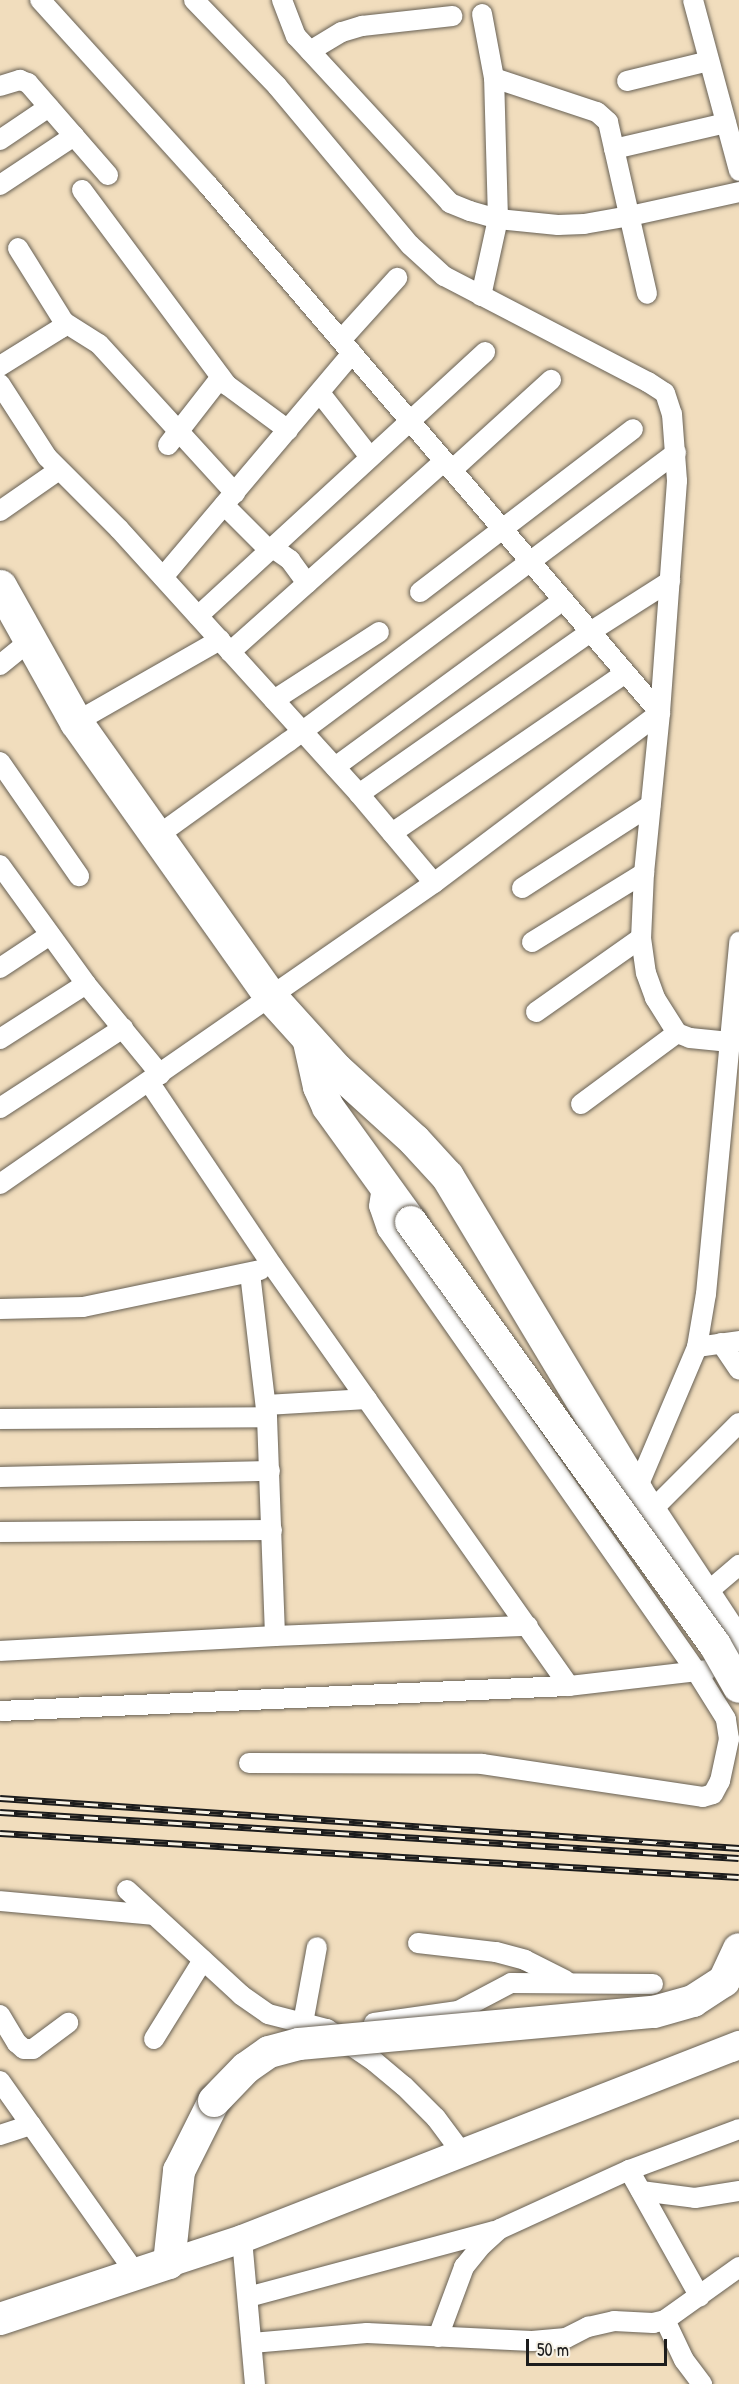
<!DOCTYPE html>
<html>
<head>
<meta charset="utf-8">
<style>
  body { margin:0 }
  #map { position:relative; width:739px; height:2384px; overflow:hidden; background:#f1ddbd; font-family:"Patrick Hand",sans-serif }
  div>[style] { position:absolute }
  [style*='--x'] { left:calc(var(--x)*1px); top:calc(var(--y)*1px); width:calc(var(--w)*1px); rotate:calc(var(--a)*1deg) }
  .roads { filter:drop-shadow(0 0 2px #676054) drop-shadow(0 0 2px #676054) }
  .street>* { height:20px; margin:-10px; padding:0 10px; transform-origin:10px; border-radius:10px; background:#fff }
  .secondary>* { height:28px; margin:-14px; padding:0 14px; transform-origin:14px; border-radius:14px; background:#fff }
  .primary>* { height:32px; margin:-16px; padding:0 16px; transform-origin:16px; border-radius:16px; background:#fff }
  .highway>* { height:33px; margin:-16.5px; padding:0 16.5px; transform-origin:16.5px; border-radius:16.5px; background:#fff }
  .rail>* { height:7px; margin-top:-3.5px; transform-origin:0; background:repeating-linear-gradient(90deg,#f7f3e8 0 14px,#1c1c1c 0 28px); box-sizing:border-box; border-block:2px solid #1c1c1c }
  .bridges { filter:drop-shadow(0 0 2px #676054) drop-shadow(0 0 2px #676054) }
  .primary-bridge>* { height:32px; margin:-16px; padding:0 16px; transform-origin:16px; border-radius:16px; background:#fff }
  span { translate:-50% -50%; white-space:nowrap; text-align:center; line-height:1.15; -webkit-text-stroke:4.5px #f7f3e8; paint-order:stroke }
  .scale { position:absolute; left:526px; top:2339px; width:141px; height:27px; box-sizing:border-box; border:3px solid #1c1c1c; border-top:0; padding-left:8px; font-size:18px; line-height:21px; white-space:nowrap; color:#1c1c1c; -webkit-text-stroke:4px #f7f3e8; paint-order:stroke }
</style>
</head>
<body>
<div id="map">
  <div class="roads">
    <div class="street">
      <div style="--x:194;--y:0;--w:120;--a:46"></div>
      <div style="--x:277;--y:86;--w:207;--a:50.1"></div>
      <div style="--x:410;--y:245;--w:46;--a:42.4"></div>
      <div style="--x:444;--y:276;--w:230;--a:27.5"></div>
      <div style="--x:648;--y:382;--w:20;--a:33"></div>
      <div style="--x:665;--y:393;--w:22;--a:72"></div>
      <div style="--x:672;--y:414;--w:67;--a:85.7"></div>
      <div style="--x:677;--y:481;--w:233;--a:94.2"></div>
      <div style="--x:660;--y:713;--w:161;--a:95.7"></div>
      <div style="--x:644;--y:873;--w:65;--a:92.6"></div>
      <div style="--x:641;--y:938;--w:35;--a:82"></div>
      <div style="--x:646;--y:973;--w:27;--a:70"></div>
      <div style="--x:655;--y:998;--w:41;--a:57.8"></div>
      <div style="--x:677;--y:1033;--w:14;--a:21"></div>
      <div style="--x:690;--y:1038;--w:40;--a:5.7"></div>
      <div style="--x:282;--y:0;--w:39;--a:69"></div>
      <div style="--x:296;--y:36;--w:227;--a:47.3"></div>
      <div style="--x:450;--y:203;--w:22;--a:22"></div>
      <div style="--x:470;--y:211;--w:29;--a:16"></div>
      <div style="--x:498;--y:219;--w:60;--a:5.7"></div>
      <div style="--x:558;--y:225;--w:26;--a:-2"></div>
      <div style="--x:584;--y:224;--w:47;--a:-9.9"></div>
      <div style="--x:630;--y:216;--w:112;--a:-12.4"></div>
      <div style="--x:693;--y:0;--w:177;--a:74.9"></div>
      <div style="--x:310;--y:51;--w:37;--a:-31"></div>
      <div style="--x:342;--y:32;--w:21;--a:-17"></div>
      <div style="--x:362;--y:26;--w:91;--a:-6.3"></div>
      <div style="--x:494;--y:78;--w:108;--a:18.3"></div>
      <div style="--x:597;--y:112;--w:15;--a:42"></div>
      <div style="--x:608;--y:122;--w:176;--a:77.2"></div>
      <div style="--x:627;--y:81;--w:84;--a:-13.7"></div>
      <div style="--x:0;--y:86;--w:21;--a:-17"></div>
      <div style="--x:20;--y:80;--w:9;--a:21"></div>
      <div style="--x:28;--y:83;--w:122;--a:49"></div>
      <div style="--x:0;--y:140;--w:59;--a:-34"></div>
      <div style="--x:614;--y:149;--w:115;--a:-13.1"></div>
      <div style="--x:0;--y:185;--w:89;--a:-33.5"></div>
      <div style="--x:82;--y:190;--w:243;--a:53.4"></div>
      <div style="--x:227;--y:385;--w:76;--a:36.4"></div>
      <div style="--x:481;--y:296;--w:79;--a:-77.6"></div>
      <div style="--x:498;--y:219;--w:141;--a:-91.6"></div>
      <div style="--x:494;--y:78;--w:65;--a:-100.6"></div>
      <div style="--x:64;--y:322;--w:41;--a:32.2"></div>
      <div style="--x:99;--y:344;--w:202;--a:47.6"></div>
      <div style="--x:341;--y:340;--w:84;--a:-47.9"></div>
      <div style="--x:0;--y:366;--w:72;--a:-31.9"></div>
      <div style="--x:61;--y:328;--w:7;--a:-63"></div>
      <div style="--x:64;--y:322;--w:87;--a:-121.9"></div>
      <div style="--x:0;--y:384;--w:87;--a:57.2"></div>
      <div style="--x:47;--y:457;--w:102;--a:45"></div>
      <div style="--x:119;--y:529;--w:358;--a:47.8"></div>
      <div style="--x:359;--y:794;--w:116;--a:49.9"></div>
      <div style="--x:320;--y:393;--w:81;--a:52"></div>
      <div style="--x:168;--y:445;--w:86;--a:-52.1"></div>
      <div style="--x:452;--y:470;--w:134;--a:-42.3"></div>
      <div style="--x:224;--y:505;--w:64;--a:45"></div>
      <div style="--x:269;--y:550;--w:4;--a:-27"></div>
      <div style="--x:273;--y:548;--w:21;--a:35"></div>
      <div style="--x:290;--y:560;--w:29;--a:54"></div>
      <div style="--x:0;--y:511;--w:72;--a:-34.8"></div>
      <div style="--x:163;--y:577;--w:293;--a:-49.8"></div>
      <div style="--x:420;--y:592;--w:268;--a:-37.4"></div>
      <div style="--x:198;--y:616;--w:390;--a:-42.6"></div>
      <div style="--x:230;--y:652;--w:287;--a:-41.7"></div>
      <div style="--x:0;--y:665;--w:40;--a:-39"></div>
      <div style="--x:274;--y:700;--w:125;--a:-32.9"></div>
      <div style="--x:76;--y:722;--w:166;--a:-29.7"></div>
      <div style="--x:0;--y:762;--w:139;--a:55.3"></div>
      <div style="--x:335;--y:767;--w:283;--a:-36.2"></div>
      <div style="--x:359;--y:794;--w:282;--a:-35"></div>
      <div style="--x:590;--y:632;--w:95;--a:-32.5"></div>
      <div style="--x:392;--y:833;--w:283;--a:-34.4"></div>
      <div style="--x:157;--y:836;--w:161;--a:-35.7"></div>
      <div style="--x:288;--y:742;--w:484;--a:-36.7"></div>
      <div style="--x:0;--y:865;--w:147;--a:54.1"></div>
      <div style="--x:86;--y:984;--w:117;--a:50.6"></div>
      <div style="--x:522;--y:888;--w:153;--a:-32.8"></div>
      <div style="--x:532;--y:942;--w:132;--a:-31.6"></div>
      <div style="--x:0;--y:968;--w:60;--a:-33.4"></div>
      <div style="--x:536;--y:1012;--w:128;--a:-35.2"></div>
      <div style="--x:0;--y:1039;--w:102;--a:-32.6"></div>
      <div style="--x:149;--y:1082;--w:220;--a:56.1"></div>
      <div style="--x:272;--y:1265;--w:515;--a:54.8"></div>
      <div style="--x:581;--y:1104;--w:119;--a:-36.5"></div>
      <div style="--x:0;--y:1108;--w:147;--a:-33"></div>
      <div style="--x:0;--y:1184;--w:528;--a:-34.74"></div>
      <div style="--x:434;--y:883;--w:283;--a:-37"></div>
      <div style="--x:660;--y:713;--w:695;--a:-130.57"></div>
      <div style="--x:208;--y:185;--w:250;--a:-132.2"></div>
      <div style="--x:250;--y:1273;--w:145;--a:83.3"></div>
      <div style="--x:267;--y:1417;--w:219;--a:87.9"></div>
      <div style="--x:275;--y:1636;--w:253;--a:-2.3"></div>
      <div style="--x:0;--y:1309;--w:83;--a:-1.4"></div>
      <div style="--x:83;--y:1307;--w:181;--a:-11.8"></div>
      <div style="--x:721;--y:1343;--w:32;--a:56"></div>
      <div style="--x:697;--y:1347;--w:42;--a:-8.1"></div>
      <div style="--x:266;--y:1405;--w:101;--a:-3.4"></div>
      <div style="--x:0;--y:1419;--w:267;--a:-0.4"></div>
      <div style="--x:0;--y:1477;--w:270;--a:-1.3"></div>
      <div style="--x:636;--y:1491;--w:156;--a:-67"></div>
      <div style="--x:697;--y:1347;--w:54;--a:-80.4"></div>
      <div style="--x:706;--y:1294;--w:354;--a:-84.6"></div>
      <div style="--x:650;--y:1512;--w:126;--a:-45"></div>
      <div style="--x:0;--y:1532;--w:272;--a:-0.4"></div>
      <div style="--x:705;--y:1594;--w:45;--a:-40.5"></div>
      <div style="--x:0;--y:1651;--w:275;--a:-3.1"></div>
      <div style="--x:0;--y:1711;--w:570;--a:-2.52"></div>
      <div style="--x:569;--y:1686;--w:139;--a:-6.6"></div>
      <div style="--x:249;--y:1763;--w:233;--a:0.2"></div>
      <div style="--x:482;--y:1764;--w:223;--a:8.5"></div>
      <div style="--x:703;--y:1797;--w:10;--a:-17"></div>
      <div style="--x:713;--y:1794;--w:15;--a:-62"></div>
      <div style="--x:720;--y:1781;--w:43;--a:-77.9"></div>
      <div style="--x:729;--y:1739;--w:20;--a:-99"></div>
      <div style="--x:726;--y:1719;--w:57;--a:-122"></div>
      <div style="--x:696;--y:1671;--w:539;--a:-124.96"></div>
      <div style="--x:387;--y:1229;--w:24;--a:-109"></div>
      <div style="--x:379;--y:1206;--w:25;--a:-81"></div>
      <div style="--x:127;--y:1890;--w:155;--a:42.6"></div>
      <div style="--x:241;--y:1995;--w:33;--a:35"></div>
      <div style="--x:268;--y:2014;--w:61;--a:14.3"></div>
      <div style="--x:327;--y:2029;--w:58;--a:34.5"></div>
      <div style="--x:375;--y:2062;--w:38;--a:40"></div>
      <div style="--x:404;--y:2086;--w:45;--a:45"></div>
      <div style="--x:436;--y:2118;--w:44;--a:53.4"></div>
      <div style="--x:0;--y:1901;--w:154;--a:5.2"></div>
      <div style="--x:418;--y:1943;--w:79;--a:6.6"></div>
      <div style="--x:496;--y:1952;--w:30;--a:15"></div>
      <div style="--x:525;--y:1960;--w:45;--a:26.6"></div>
      <div style="--x:0;--y:2015;--w:33;--a:59"></div>
      <div style="--x:17;--y:2043;--w:9;--a:41"></div>
      <div style="--x:24;--y:2049;--w:9;--a:0"></div>
      <div style="--x:33;--y:2049;--w:44;--a:-36.6"></div>
      <div style="--x:303;--y:2023;--w:77;--a:-79.6"></div>
      <div style="--x:374;--y:2023;--w:85;--a:-8.1"></div>
      <div style="--x:458;--y:2011;--w:60;--a:-27.8"></div>
      <div style="--x:511;--y:1983;--w:142;--a:0.4"></div>
      <div style="--x:154;--y:2039;--w:93;--a:-58.2"></div>
      <div style="--x:0;--y:2081;--w:236;--a:54.8"></div>
      <div style="--x:0;--y:2135;--w:33;--a:-18"></div>
      <div style="--x:629;--y:2170;--w:145;--a:60.8"></div>
      <div style="--x:641;--y:2191;--w:54;--a:7.4"></div>
      <div style="--x:695;--y:2198;--w:45;--a:-9"></div>
      <div style="--x:242;--y:2239;--w:146;--a:84.9"></div>
      <div style="--x:248;--y:2297;--w:255;--a:-15"></div>
      <div style="--x:665;--y:2320;--w:44;--a:64.6"></div>
      <div style="--x:684;--y:2360;--w:30;--a:53"></div>
      <div style="--x:438;--y:2337;--w:75;--a:-69.6"></div>
      <div style="--x:464;--y:2267;--w:28;--a:-51"></div>
      <div style="--x:482;--y:2245;--w:24;--a:-42"></div>
      <div style="--x:500;--y:2229;--w:142;--a:-24.6"></div>
      <div style="--x:629;--y:2170;--w:117;--a:-20.4"></div>
      <div style="--x:252;--y:2343;--w:115;--a:-5"></div>
      <div style="--x:367;--y:2333;--w:165;--a:2.8"></div>
      <div style="--x:532;--y:2341;--w:34;--a:-5"></div>
      <div style="--x:566;--y:2338;--w:25;--a:-27"></div>
      <div style="--x:588;--y:2327;--w:27;--a:-13"></div>
      <div style="--x:614;--y:2321;--w:39;--a:3"></div>
      <div style="--x:653;--y:2323;--w:12;--a:-14"></div>
      <div style="--x:665;--y:2320;--w:91;--a:-35.6"></div>
    </div>
    <div class="secondary">
      <div style="--x:169;--y:2263;--w:77;--a:-18.2"></div>
      <div style="--x:242;--y:2239;--w:534;--a:-21.32"></div>
    </div>
    <div class="primary">
      <div style="--x:309;--y:1042;--w:46;--a:77.5"></div>
      <div style="--x:319;--y:1087;--w:22;--a:66"></div>
      <div style="--x:328;--y:1107;--w:142;--a:54.2"></div>
      <div style="--x:0;--y:2319;--w:178;--a:-18.3"></div>
      <div style="--x:169;--y:2263;--w:93;--a:-83.8"></div>
      <div style="--x:179;--y:2171;--w:78;--a:-63.4"></div>
    </div>
    <div class="highway">
      <div style="--x:0;--y:586;--w:156;--a:60.8"></div>
      <div style="--x:76;--y:722;--w:337;--a:54.7"></div>
      <div style="--x:271;--y:997;--w:97;--a:47.9"></div>
      <div style="--x:336;--y:1069;--w:105;--a:42.3"></div>
      <div style="--x:414;--y:1140;--w:49;--a:47.5"></div>
      <div style="--x:447;--y:1176;--w:367;--a:59"></div>
      <div style="--x:636;--y:1491;--w:187;--a:56.6"></div>
    </div>
  </div>
  <div class="rail">
    <div style="--x:0;--y:1798;--w:741;--a:3.87"></div>
    <div style="--x:0;--y:1812;--w:740;--a:3.56"></div>
    <div style="--x:0;--y:1833;--w:740;--a:3.41"></div>
  </div>
  <div class="bridges">
    <div class="primary-bridge">
      <div style="--x:411;--y:1222;--w:521;--a:54.3"></div>
      <div style="--x:715;--y:1645;--w:48;--a:60.3"></div>
      <div style="--x:214;--y:2101;--w:46;--a:-45.9"></div>
      <div style="--x:246;--y:2068;--w:28;--a:-35"></div>
      <div style="--x:269;--y:2052;--w:31;--a:-15"></div>
      <div style="--x:299;--y:2044;--w:356;--a:-5.2"></div>
      <div style="--x:654;--y:2012;--w:41;--a:-15.8"></div>
      <div style="--x:693;--y:2001;--w:37;--a:-33"></div>
      <div style="--x:724;--y:1981;--w:35;--a:-65"></div>
    </div>
  </div>
  <div class="scale">50 m</div>
</div>
</body>
</html>
